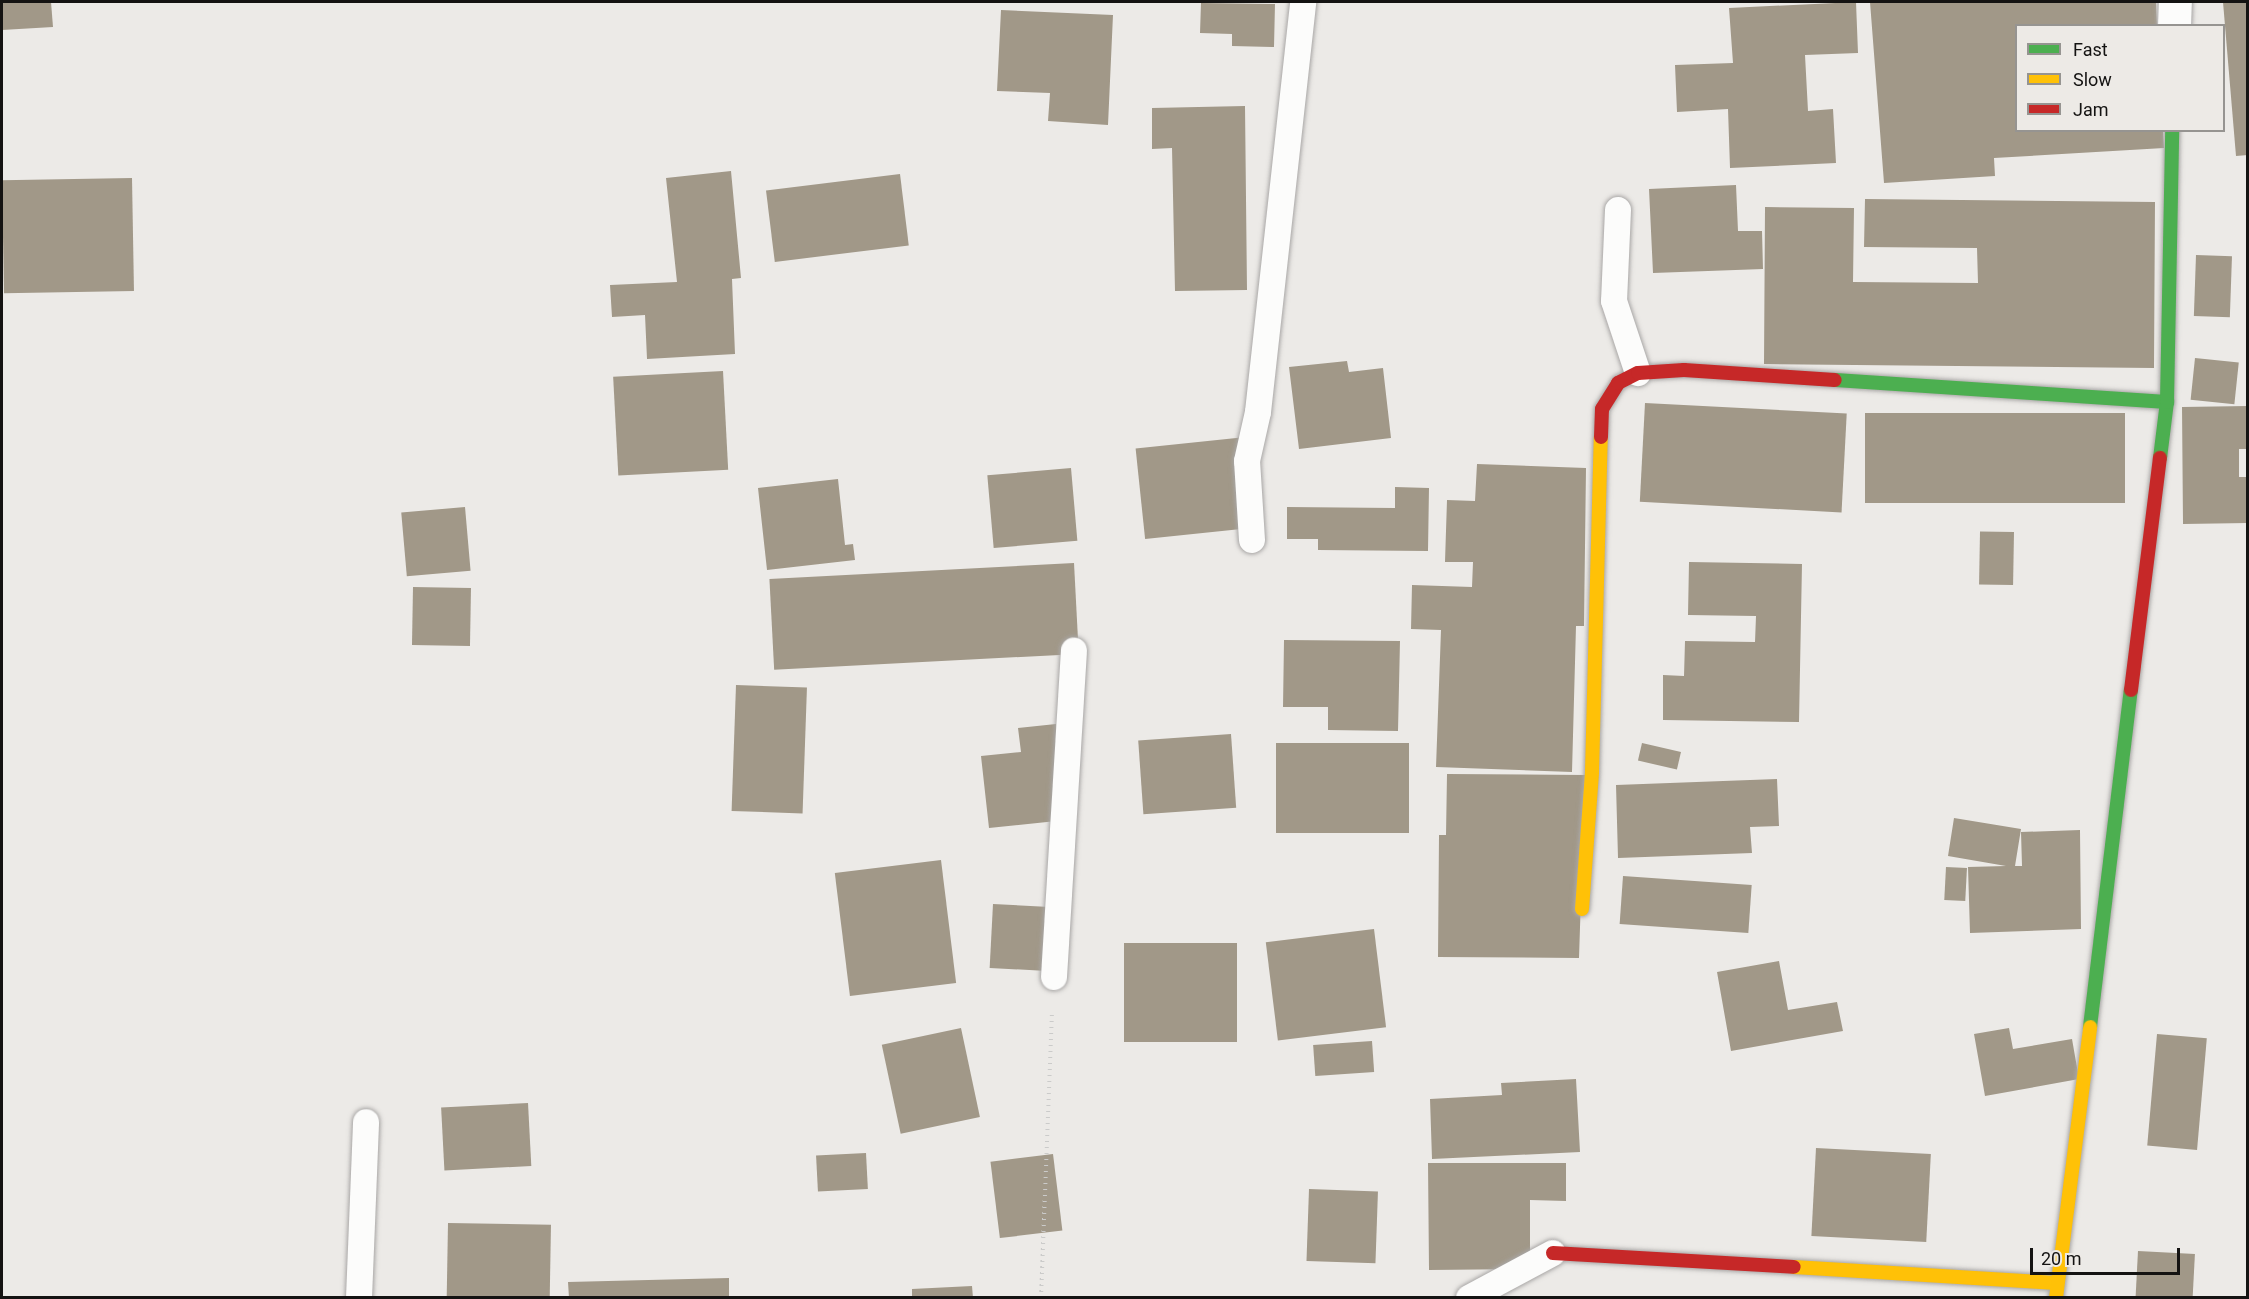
<!DOCTYPE html>
<html>
<head>
<meta charset="utf-8">
<style>
  body { margin:0 }
  #map { position:relative; width:2249px; height:1299px; overflow:hidden; background:#eceae7; font-family:Roboto,sans-serif }
  div>[style] { position:absolute }
  [style*='--x'] { left:calc(var(--x)*1px); top:calc(var(--y)*1px); width:calc(var(--w)*1px); rotate:calc(var(--a)*1deg) }
  .building>* { inset:0; background:#a19888; transform-origin:0 0 }
  .path>* { height:4px; margin-top:-2px; transform-origin:0; background:repeating-linear-gradient(90deg,#cbcbca 0 1.5px,transparent 0 6px) }
  .roads { filter:drop-shadow(0 0 2px #a9a7a6) drop-shadow(0 0 2px #a9a7a6) }
  .lane>* { height:26px; margin:-13px; padding:0 13px; transform-origin:13px; border-radius:13px; background:#fcfcfb }
  .street>* { height:33px; margin:-16.5px; padding:0 16.5px; transform-origin:16.5px; border-radius:16.5px; background:#fcfcfb }
  .fast>* { height:14px; margin:-7px; padding:0 7px; transform-origin:7px; border-radius:7px; background:#4caf50 }
  .slow>* { height:14px; margin:-7px; padding:0 7px; transform-origin:7px; border-radius:7px; background:#ffc107 }
  .jam>* { height:14px; margin:-7px; padding:0 7px; transform-origin:7px; border-radius:7px; background:#c62828 }
  span { translate:-50% -50%; white-space:nowrap; text-align:center; line-height:1.15; -webkit-text-stroke:5px #edeae6; paint-order:stroke }
  .frame { position:absolute; inset:0; border:3px solid #141312; pointer-events:none }
  .legend { position:absolute; left:2015px; top:24px; width:210px; height:108px; box-sizing:border-box; background:#edeae6; border:2px solid #969491; margin:0; padding:8px 10px; list-style:none; font-size:18px; color:#141312 }
  .legend li { display:flex; align-items:center; gap:12px; height:30px }
  .legend b { width:30px; border:2px solid #969491 }
  .scale { position:absolute; left:2030px; top:1248px; width:150px; height:27px; box-sizing:border-box; border:3px solid #141312; border-top:0; padding-left:8px; font-size:18px; line-height:21px; white-space:nowrap; color:#141312; -webkit-text-stroke:4px #edeae6; paint-order:stroke }
</style>
</head>
<body>
<div id="map">
  <div class="building">
    <div style="clip-path:polygon(2px 2px,51px 2px,53px 27px,2px 30px)"></div>
    <div style="clip-path:polygon(1856px 2px,1858px 53px,1805px 55px,1808px 111px,1833px 109px,1836px 163px,1730px 168px,1728px 109px,1677px 112px,1675px 65px,1733px 63px,1729px 8px)"></div>
    <div style="clip-path:polygon(1870px 2px,2156px 2px,2157px 26px,2016px 26px,2016px 130px,2163px 130px,2164px 148px,1994px 158px,1995px 176px,1884px 183px)"></div>
    <div style="clip-path:polygon(2223px 2px,2248px 2px,2248px 155px,2236px 156px)"></div>
    <div style="clip-path:polygon(1201px 3px,1275px 4px,1274px 47px,1232px 46px,1232px 34px,1200px 33px)"></div>
    <div style="clip-path:polygon(1001px 10px,1113px 15px,1108px 125px,1048px 121px,1050px 93px,997px 91px)"></div>
    <div style="clip-path:polygon(1245px 106px,1247px 290px,1175px 291px,1172px 148px,1152px 149px,1152px 108px)"></div>
    <div style="clip-path:polygon(731px 171px,741px 278px,732px 279px,735px 354px,647px 359px,645px 315px,612px 317px,610px 285px,677px 282px,666px 178px)"></div>
    <div style="left:900px;top:174px;width:72px;height:135px;rotate:83deg"></div>
    <div style="left:132px;top:178px;width:113px;height:130px;rotate:89deg"></div>
    <div style="clip-path:polygon(1736px 185px,1738px 231px,1762px 231px,1763px 269px,1653px 273px,1649px 189px)"></div>
    <div style="clip-path:polygon(1865px 199px,2155px 202px,2154px 368px,1764px 364px,1765px 207px,1854px 208px,1853px 282px,1978px 283px,1977px 248px,1864px 247px)"></div>
    <div style="left:2196px;top:255px;width:36px;height:61px;rotate:2deg"></div>
    <div style="left:2195px;top:358px;width:44px;height:42px;rotate:6deg"></div>
    <div style="clip-path:polygon(1347px 361px,1349px 372px,1383px 368px,1391px 438px,1299px 449px,1289px 367px)"></div>
    <div style="left:723px;top:371px;width:99px;height:110px;rotate:87deg"></div>
    <div style="left:1645px;top:403px;width:202px;height:99px;rotate:3deg"></div>
    <div style="clip-path:polygon(2248px 406px,2248px 449px,2239px 449px,2239px 477px,2248px 477px,2248px 523px,2183px 524px,2182px 407px)"></div>
    <div style="left:1865px;top:413px;width:260px;height:90px"></div>
    <div style="left:1246px;top:437px;width:91px;height:111px;rotate:84deg"></div>
    <div style="clip-path:polygon(1477px 464px,1586px 468px,1584px 626px,1576px 626px,1572px 772px,1436px 767px,1441px 630px,1411px 629px,1412px 585px,1472px 587px,1473px 562px,1445px 562px,1447px 500px,1475px 501px)"></div>
    <div style="left:1071px;top:468px;width:73px;height:84px;rotate:85deg"></div>
    <div style="clip-path:polygon(838px 479px,845px 545px,853px 544px,855px 560px,767px 570px,758px 488px)"></div>
    <div style="clip-path:polygon(1395px 487px,1429px 488px,1428px 551px,1318px 550px,1318px 539px,1287px 539px,1287px 507px,1395px 508px)"></div>
    <div style="left:465px;top:507px;width:64px;height:64px;rotate:85deg"></div>
    <div style="left:2014px;top:532px;width:53px;height:34px;rotate:91deg"></div>
    <div style="clip-path:polygon(1689px 562px,1802px 564px,1799px 722px,1663px 720px,1663px 675px,1684px 676px,1685px 641px,1755px 642px,1756px 616px,1688px 615px)"></div>
    <div style="left:1074px;top:563px;width:91px;height:305px;rotate:87deg"></div>
    <div style="left:413px;top:587px;width:58px;height:58px;rotate:1deg"></div>
    <div style="clip-path:polygon(1284px 640px,1400px 641px,1398px 731px,1328px 730px,1328px 707px,1283px 707px)"></div>
    <div style="left:736px;top:685px;width:71px;height:126px;rotate:2deg"></div>
    <div style="clip-path:polygon(1056px 724px,1066px 820px,989px 828px,981px 756px,1021px 752px,1018px 728px)"></div>
    <div style="left:1231px;top:734px;width:74px;height:93px;rotate:86deg"></div>
    <div style="left:1276px;top:743px;width:133px;height:90px"></div>
    <div style="left:1642px;top:743px;width:40px;height:18px;rotate:13deg"></div>
    <div style="clip-path:polygon(1447px 774px,1585px 775px,1579px 958px,1438px 957px,1439px 835px,1446px 835px)"></div>
    <div style="clip-path:polygon(1777px 779px,1779px 826px,1750px 827px,1752px 853px,1618px 858px,1616px 785px)"></div>
    <div style="clip-path:polygon(1954px 818px,2021px 829px,2015px 866px,2022px 866px,2021px 832px,2080px 830px,2081px 929px,1970px 933px,1968px 867px,2006px 866px,1948px 856px)"></div>
    <div style="left:941px;top:860px;width:124px;height:107px;rotate:83deg"></div>
    <div style="left:1946px;top:867px;width:21px;height:33px;rotate:3deg"></div>
    <div style="left:1623px;top:876px;width:129px;height:48px;rotate:4deg"></div>
    <div style="left:993px;top:904px;width:71px;height:64px;rotate:3deg"></div>
    <div style="left:1374px;top:929px;width:99px;height:109px;rotate:83deg"></div>
    <div style="left:1237px;top:943px;width:99px;height:113px;rotate:90deg"></div>
    <div style="clip-path:polygon(1779px 961px,1788px 1010px,1837px 1002px,1843px 1031px,1731px 1051px,1717px 972px)"></div>
    <div style="left:961px;top:1028px;width:91px;height:81px;rotate:78deg"></div>
    <div style="clip-path:polygon(2009px 1028px,2013px 1049px,2072px 1039px,2079px 1079px,1985px 1096px,1974px 1034px)"></div>
    <div style="left:2157px;top:1034px;width:50px;height:112px;rotate:5deg"></div>
    <div style="left:1372px;top:1041px;width:31px;height:59px;rotate:86deg"></div>
    <div style="clip-path:polygon(1576px 1079px,1580px 1152px,1432px 1159px,1430px 1099px,1502px 1095px,1501px 1083px)"></div>
    <div style="left:528px;top:1103px;width:63px;height:87px;rotate:87deg"></div>
    <div style="left:1816px;top:1148px;width:115px;height:88px;rotate:3deg"></div>
    <div style="left:866px;top:1153px;width:36px;height:50px;rotate:87deg"></div>
    <div style="left:1053px;top:1154px;width:77px;height:63px;rotate:83deg"></div>
    <div style="clip-path:polygon(1428px 1163px,1566px 1163px,1566px 1201px,1530px 1200px,1530px 1269px,1429px 1270px)"></div>
    <div style="left:1309px;top:1189px;width:69px;height:72px;rotate:2deg"></div>
    <div style="left:448px;top:1223px;width:103px;height:75px;rotate:1deg"></div>
    <div style="left:2138px;top:1251px;width:57px;height:47px;rotate:3deg"></div>
    <div style="clip-path:polygon(729px 1278px,729px 1298px,569px 1298px,568px 1282px)"></div>
    <div style="clip-path:polygon(972px 1286px,973px 1298px,912px 1298px,912px 1289px)"></div>
  </div>
  <div class="path">
    <div style="--x:1041;--y:1298;--w:285;--a:-87.8"></div>
  </div>
  <div class="roads">
    <div class="lane">
      <div style="--x:1618;--y:210;--w:91;--a:92.5"></div>
      <div style="--x:1614;--y:301;--w:76;--a:71.6"></div>
      <div style="--x:1252;--y:540;--w:79;--a:-93.6"></div>
      <div style="--x:1247;--y:461;--w:50;--a:-77.3"></div>
      <div style="--x:1258;--y:412;--w:412;--a:-83.7"></div>
      <div style="--x:1054;--y:977;--w:327;--a:-86.5"></div>
      <div style="--x:359;--y:1298;--w:176;--a:-87.7"></div>
      <div style="--x:1469;--y:1298;--w:95;--a:-28.2"></div>
    </div>
    <div class="street">
      <div style="--x:2174;--y:26;--w:24;--a:-88"></div>
    </div>
    <div class="fast">
      <div style="--x:1835;--y:380;--w:333;--a:3.8"></div>
      <div style="--x:2160;--y:458;--w:56;--a:-82.9"></div>
      <div style="--x:2167;--y:402;--w:272;--a:-88.9"></div>
      <div style="--x:2090;--y:1027;--w:339;--a:-83.1"></div>
    </div>
    <div class="slow">
      <div style="--x:1582;--y:909;--w:137;--a:-85.8"></div>
      <div style="--x:1592;--y:772;--w:335;--a:-88.5"></div>
      <div style="--x:1794;--y:1267;--w:263;--a:3.5"></div>
      <div style="--x:2056;--y:1298;--w:273;--a:-82.8"></div>
    </div>
    <div class="jam">
      <div style="--x:1601;--y:437;--w:28;--a:-88"></div>
      <div style="--x:1602;--y:409;--w:31;--a:-58"></div>
      <div style="--x:1618;--y:383;--w:22;--a:-27"></div>
      <div style="--x:1638;--y:373;--w:46;--a:-3.7"></div>
      <div style="--x:1684;--y:370;--w:151;--a:3.8"></div>
      <div style="--x:2131;--y:690;--w:234;--a:-82.9"></div>
      <div style="--x:1553;--y:1253;--w:241;--a:3.3"></div>
    </div>
  </div>
  <div class="frame"></div>
  <ul class="legend">
  <li><b style="height:8px;background:#4caf50"></b>Fast</li>
  <li><b style="height:8px;background:#ffc107"></b>Slow</li>
  <li><b style="height:8px;background:#c62828"></b>Jam</li>
  </ul>
  <div class="scale">20 m</div>
</div>
</body>
</html>
